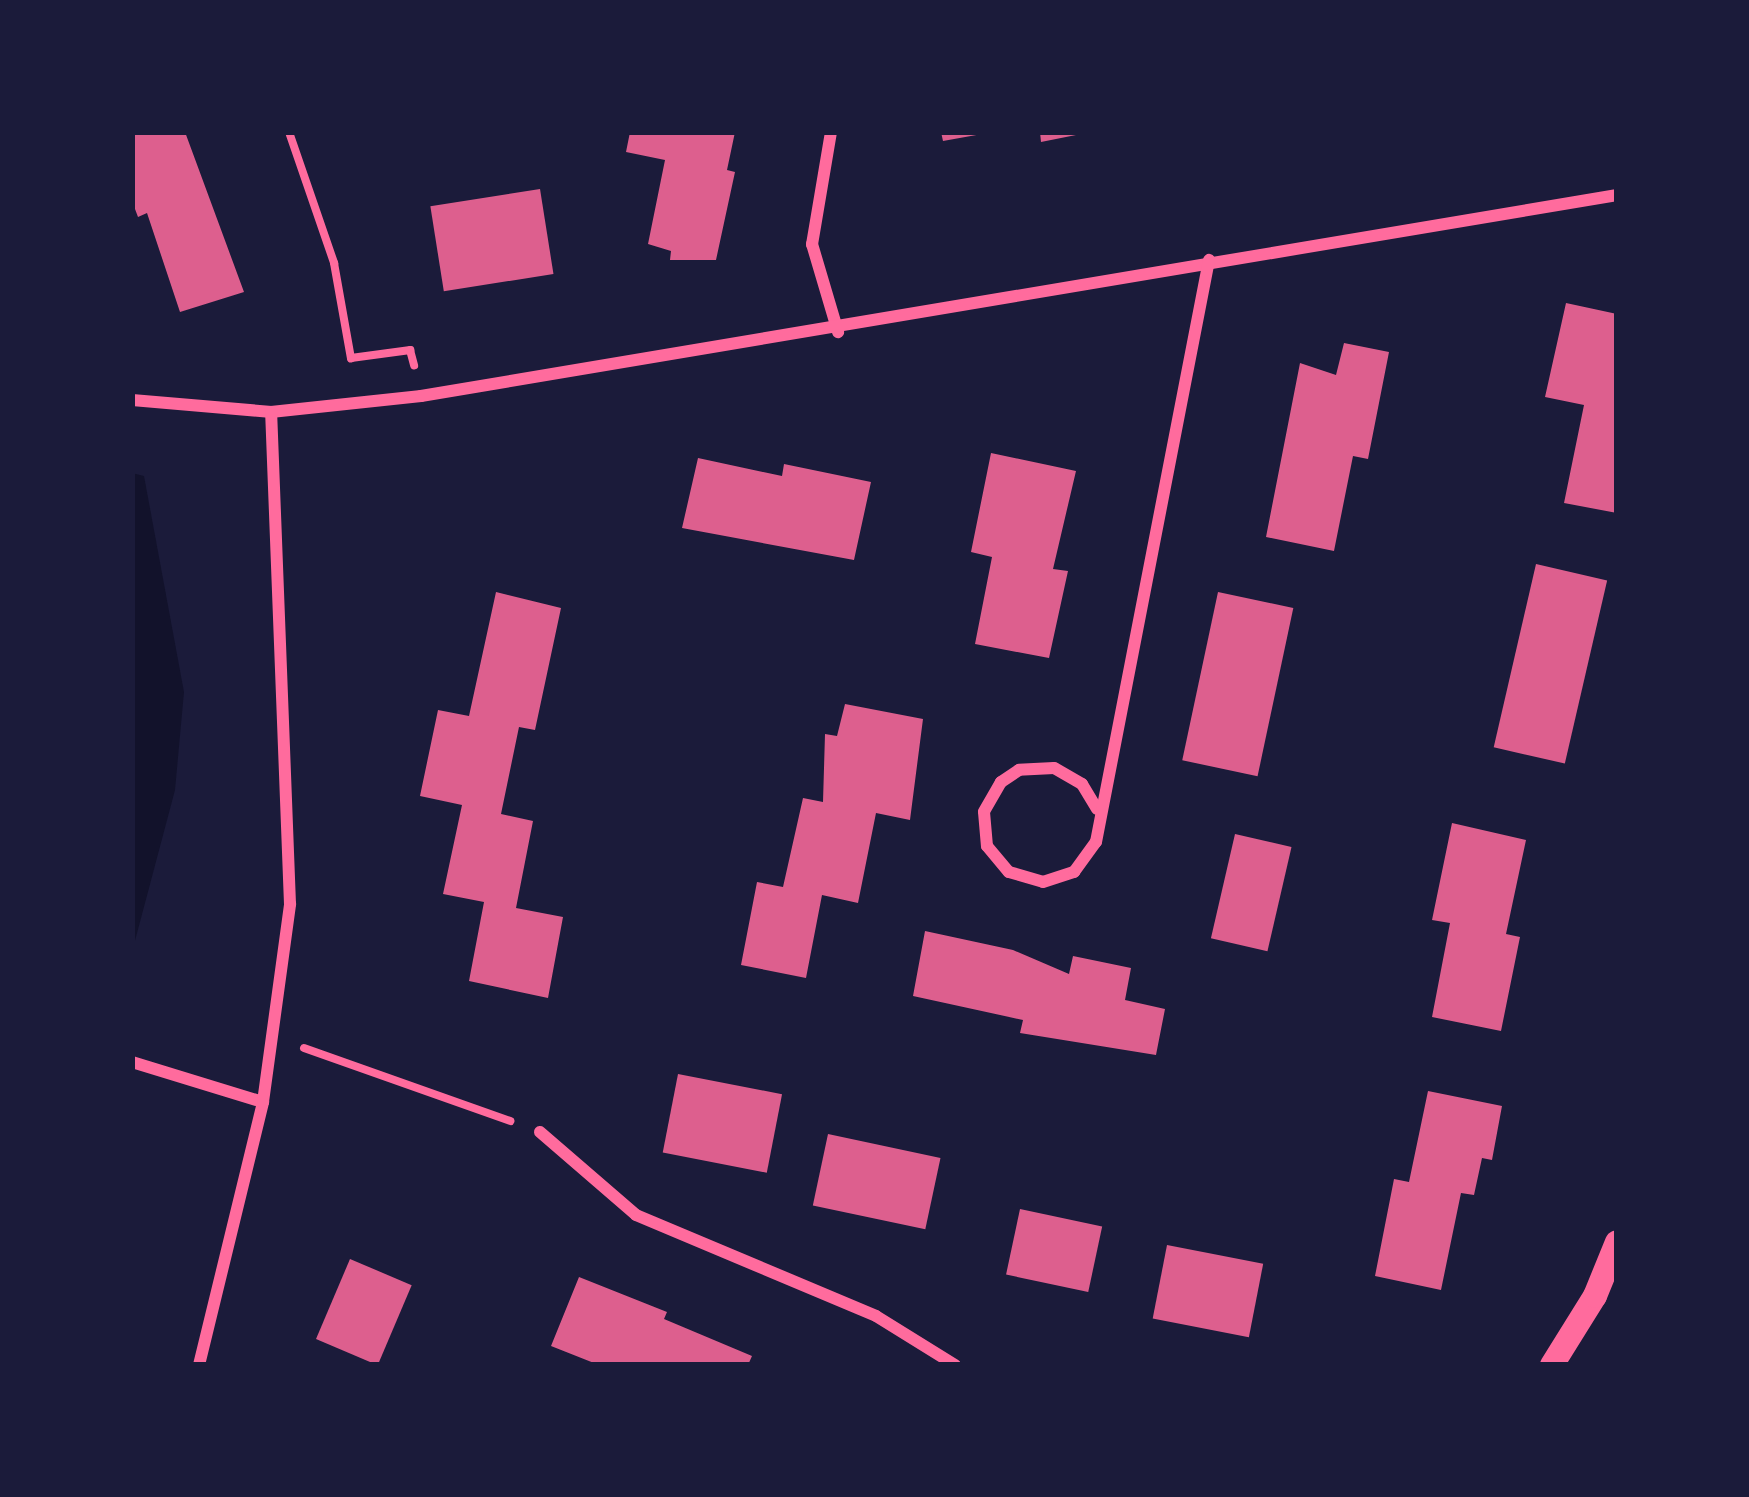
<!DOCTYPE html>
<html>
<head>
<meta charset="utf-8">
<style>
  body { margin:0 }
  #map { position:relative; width:1749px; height:1497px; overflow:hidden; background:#1b1b3a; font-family:"Times New Roman",serif }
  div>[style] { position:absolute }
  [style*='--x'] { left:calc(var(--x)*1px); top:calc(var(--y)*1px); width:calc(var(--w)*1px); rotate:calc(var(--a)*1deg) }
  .water>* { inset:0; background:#12122b }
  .building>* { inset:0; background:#dd5f8e; transform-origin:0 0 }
  .path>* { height:8px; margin:-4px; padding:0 4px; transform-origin:4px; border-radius:4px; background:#ff6b9d }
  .minor>* { height:12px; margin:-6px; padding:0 6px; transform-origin:6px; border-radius:6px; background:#ff6b9d }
  .secondary>* { height:24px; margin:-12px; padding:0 12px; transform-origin:12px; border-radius:12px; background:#ff6b9d }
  span { translate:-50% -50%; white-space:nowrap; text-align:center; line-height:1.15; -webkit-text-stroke:12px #1b1b3a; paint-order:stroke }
  .frame { position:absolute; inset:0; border:135px solid #1b1b3a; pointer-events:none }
</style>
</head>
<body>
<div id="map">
  <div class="water">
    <div style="clip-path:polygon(132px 473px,144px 476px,184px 692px,175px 790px,132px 952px)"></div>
  </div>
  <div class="building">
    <div style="clip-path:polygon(132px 132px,185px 132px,244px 292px,180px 312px,147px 213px,138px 217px,132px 201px)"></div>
    <div style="clip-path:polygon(630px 132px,735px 132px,727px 170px,735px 172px,716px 260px,670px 260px,671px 251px,648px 244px,665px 160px,626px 152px)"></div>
    <div style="clip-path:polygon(941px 132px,982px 132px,982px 134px,943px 141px)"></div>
    <div style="clip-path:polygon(1040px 132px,1081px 132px,1081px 134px,1041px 142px)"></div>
    <div style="left:540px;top:189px;width:86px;height:111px;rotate:81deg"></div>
    <div style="clip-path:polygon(1566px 303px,1617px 314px,1617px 513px,1564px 503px,1584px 405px,1545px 397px)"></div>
    <div style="clip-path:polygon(1344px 343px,1389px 352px,1368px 459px,1353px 456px,1334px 551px,1266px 537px,1300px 363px,1336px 375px)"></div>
    <div style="clip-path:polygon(991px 453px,1076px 471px,1053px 569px,1068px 571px,1049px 658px,975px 644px,992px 557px,971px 552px)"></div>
    <div style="clip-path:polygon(698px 458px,782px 476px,784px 464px,871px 482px,854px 560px,682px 528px)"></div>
    <div style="left:1536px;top:564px;width:73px;height:188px;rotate:13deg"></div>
    <div style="clip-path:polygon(496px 592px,561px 608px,535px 730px,519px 727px,501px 814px,533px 821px,516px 908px,563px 917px,548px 998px,469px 981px,484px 902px,443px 894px,462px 805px,420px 796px,438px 710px,469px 716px)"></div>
    <div style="left:1218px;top:592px;width:77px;height:172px;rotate:12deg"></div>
    <div style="clip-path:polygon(845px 704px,923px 719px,910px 820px,876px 813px,858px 903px,822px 895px,806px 978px,741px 965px,757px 882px,783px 887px,803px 798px,823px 802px,825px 734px,837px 736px)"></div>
    <div style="clip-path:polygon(1452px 823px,1526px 840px,1506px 934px,1520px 937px,1501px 1031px,1432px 1017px,1450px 923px,1432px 920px)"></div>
    <div style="left:1235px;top:834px;width:58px;height:107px;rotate:13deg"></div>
    <div style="clip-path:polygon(925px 931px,1013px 950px,1069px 974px,1073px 956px,1131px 968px,1125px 1000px,1165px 1009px,1156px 1055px,1020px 1033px,1023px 1020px,913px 996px)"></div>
    <div style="left:678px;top:1074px;width:106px;height:80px;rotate:11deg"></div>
    <div style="clip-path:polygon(1428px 1091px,1502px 1106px,1492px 1160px,1482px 1158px,1474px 1195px,1461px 1193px,1441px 1290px,1375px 1276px,1394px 1179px,1409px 1182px)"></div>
    <div style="left:828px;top:1134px;width:115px;height:73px;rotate:12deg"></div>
    <div style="left:1020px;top:1209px;width:84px;height:67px;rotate:12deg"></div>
    <div style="left:1167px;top:1245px;width:98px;height:75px;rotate:11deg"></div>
    <div style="left:350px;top:1259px;width:67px;height:87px;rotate:23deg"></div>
    <div style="clip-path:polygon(579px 1277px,667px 1312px,664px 1319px,752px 1356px,748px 1365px,599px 1365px,551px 1346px)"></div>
  </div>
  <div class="path">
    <div style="--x:289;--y:132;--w:139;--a:71"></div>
    <div style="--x:334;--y:263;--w:97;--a:79.9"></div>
    <div style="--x:351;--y:358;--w:60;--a:-7.7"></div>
    <div style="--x:410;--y:350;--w:16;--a:75"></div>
    <div style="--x:304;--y:1048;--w:219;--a:19.5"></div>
  </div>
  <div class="minor">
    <div style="--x:831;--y:132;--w:114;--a:99.6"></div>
    <div style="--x:812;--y:244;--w:92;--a:73.5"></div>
    <div style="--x:132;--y:400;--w:140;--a:4.9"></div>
    <div style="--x:271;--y:412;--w:151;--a:-6.1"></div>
    <div style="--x:421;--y:396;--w:1213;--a:-9.54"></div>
    <div style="--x:1097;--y:809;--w:29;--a:-121"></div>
    <div style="--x:1082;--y:784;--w:32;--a:-150"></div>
    <div style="--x:1054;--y:768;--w:35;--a:177"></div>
    <div style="--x:1019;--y:770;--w:22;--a:146"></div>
    <div style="--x:1001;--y:782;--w:34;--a:120"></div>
    <div style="--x:984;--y:812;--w:34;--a:85"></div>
    <div style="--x:987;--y:846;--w:34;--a:50"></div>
    <div style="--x:1009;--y:872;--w:35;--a:16"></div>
    <div style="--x:1043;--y:882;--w:33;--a:-18"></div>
    <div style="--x:1074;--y:872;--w:37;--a:-54"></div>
    <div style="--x:1096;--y:842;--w:593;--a:-79.01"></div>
    <div style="--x:132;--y:1062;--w:137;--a:17"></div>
    <div style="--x:540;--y:1132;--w:127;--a:40.8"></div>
    <div style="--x:636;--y:1215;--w:260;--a:22.8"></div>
    <div style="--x:876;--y:1316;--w:93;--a:31.8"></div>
    <div style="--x:199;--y:1365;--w:271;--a:-76.3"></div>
    <div style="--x:263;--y:1102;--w:200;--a:-82.2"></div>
    <div style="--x:290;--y:904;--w:492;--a:-92.2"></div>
  </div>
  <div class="secondary">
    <div style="--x:1552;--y:1365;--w:81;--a:-58.1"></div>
    <div style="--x:1595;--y:1296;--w:58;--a:-67.8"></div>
  </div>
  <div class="frame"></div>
</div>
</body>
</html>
